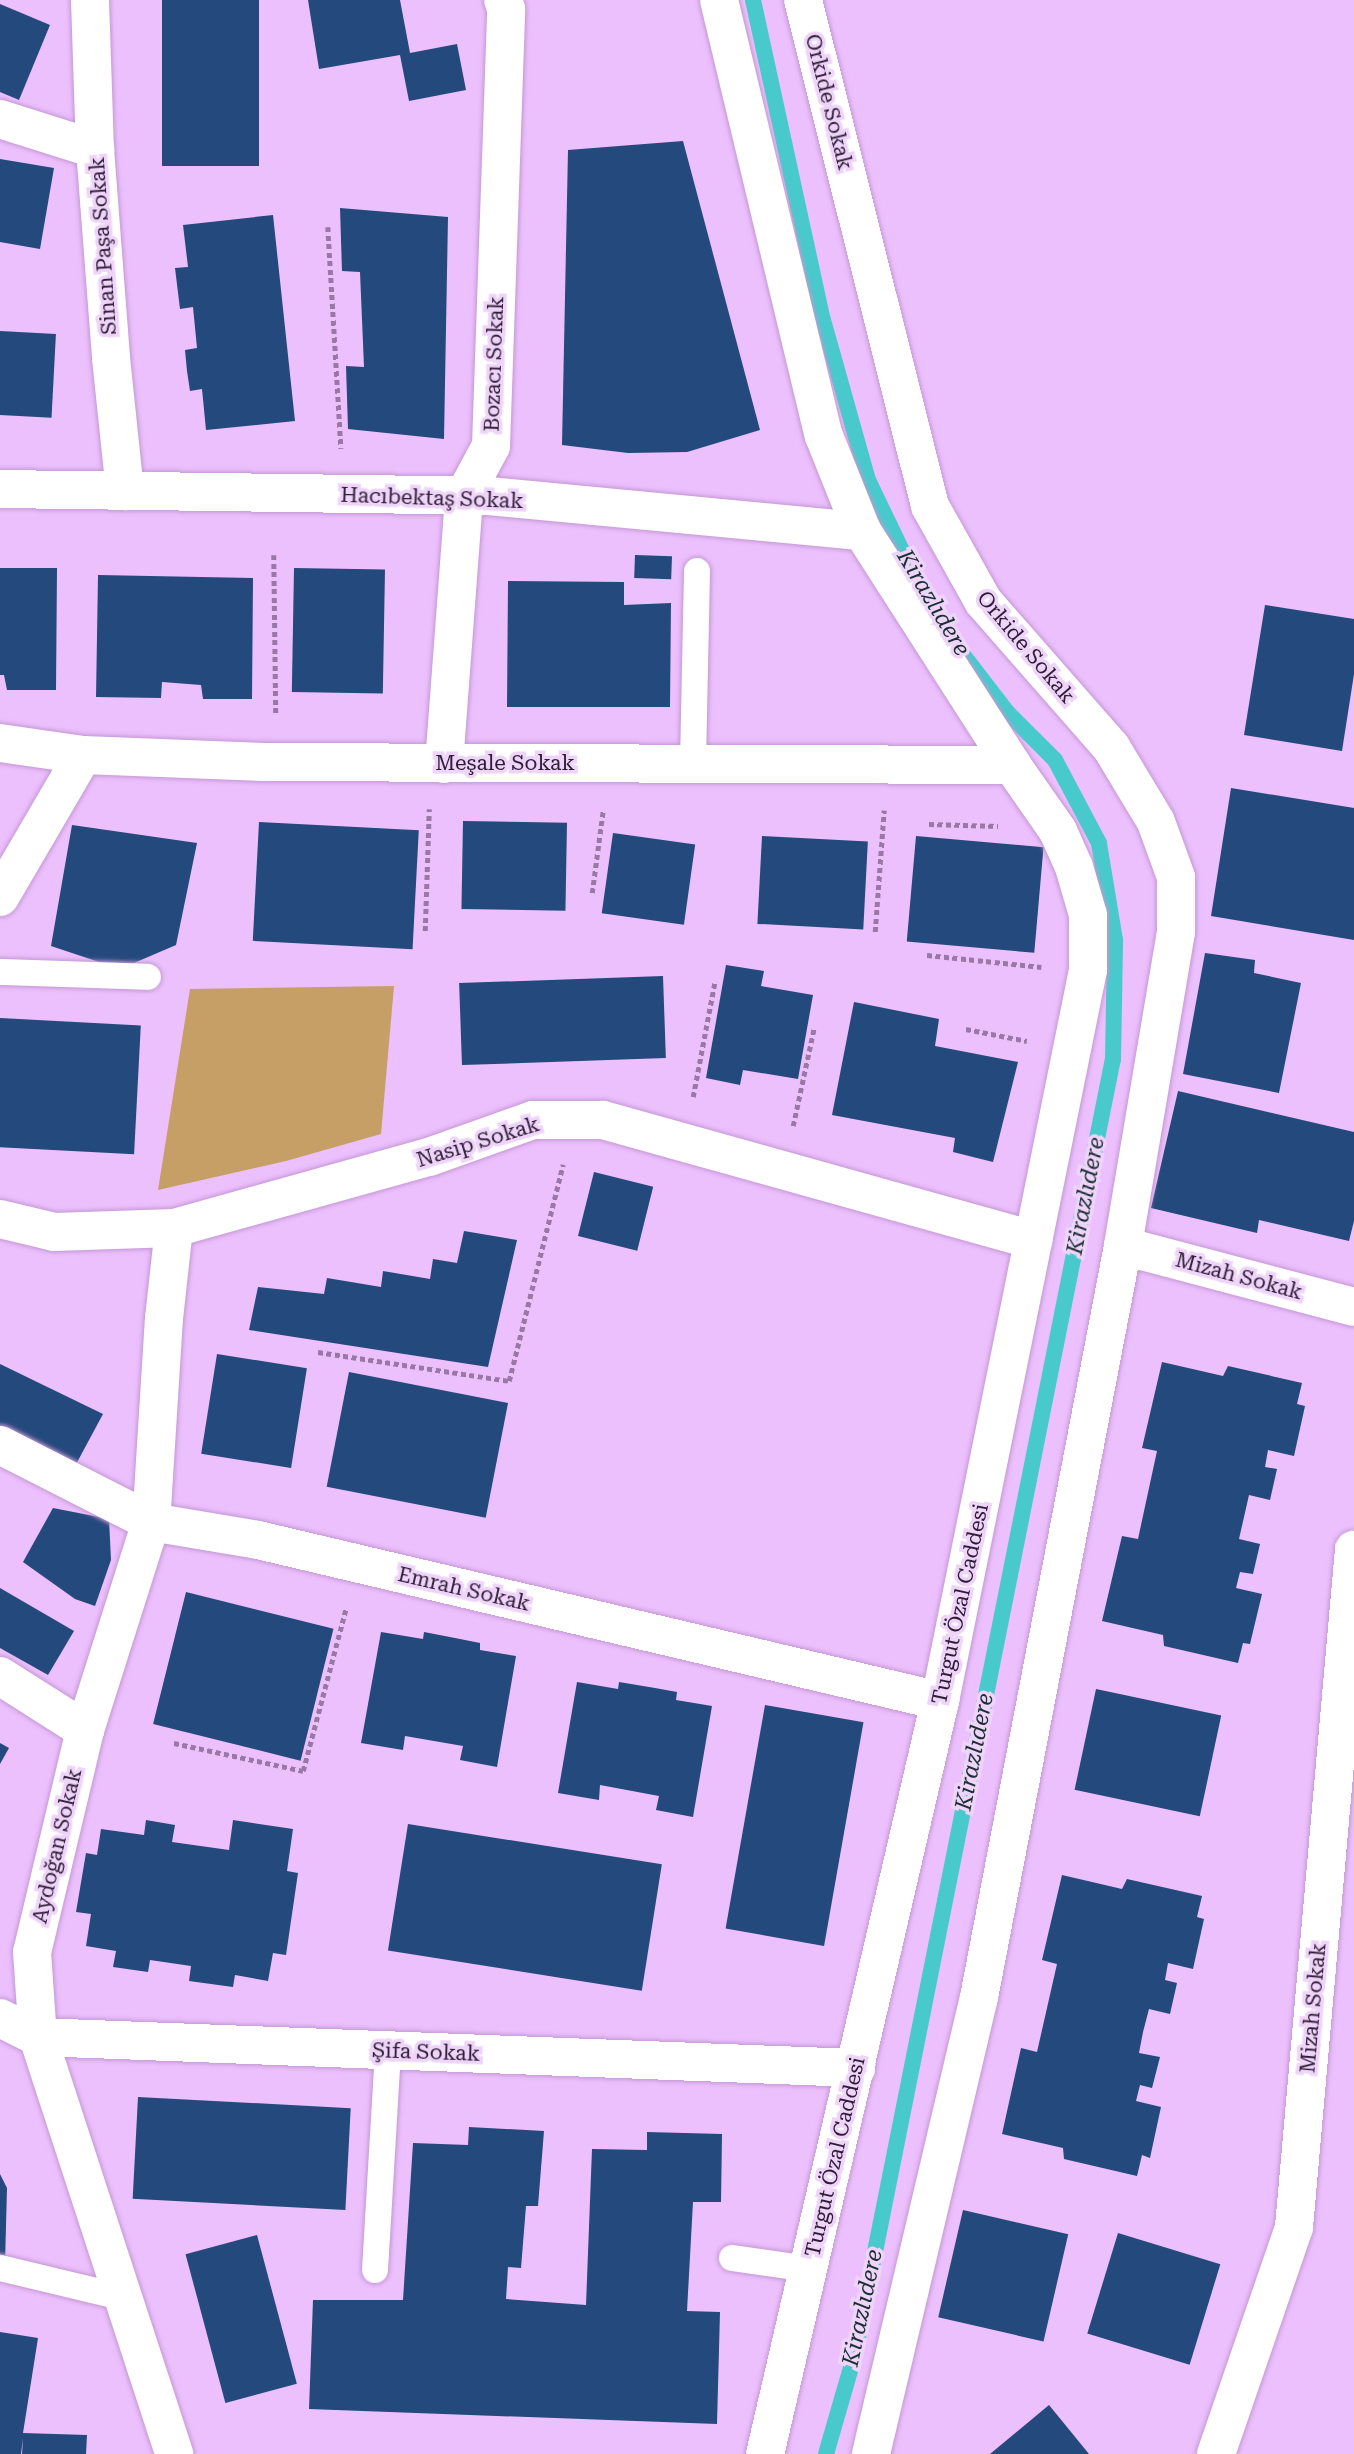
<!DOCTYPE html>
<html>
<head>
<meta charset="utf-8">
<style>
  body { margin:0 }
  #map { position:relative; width:1354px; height:2454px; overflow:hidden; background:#ecbffd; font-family:"Roboto Serif",serif }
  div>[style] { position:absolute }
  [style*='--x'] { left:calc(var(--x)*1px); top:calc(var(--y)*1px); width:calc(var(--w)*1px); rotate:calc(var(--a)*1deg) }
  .green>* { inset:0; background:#c59f66 }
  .stream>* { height:16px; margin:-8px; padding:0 8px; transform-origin:8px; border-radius:8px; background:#48cacc }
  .building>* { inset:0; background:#24497d; transform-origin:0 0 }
  .path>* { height:4.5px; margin-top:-2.25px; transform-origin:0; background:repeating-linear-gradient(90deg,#9978a6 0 5px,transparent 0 8.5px) }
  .roads { filter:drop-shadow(0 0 2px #c498d4) drop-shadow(0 0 2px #c498d4) }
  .lane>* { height:26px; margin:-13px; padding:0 13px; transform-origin:13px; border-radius:13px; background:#fff }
  .street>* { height:38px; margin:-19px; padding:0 19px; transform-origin:19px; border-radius:19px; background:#fff }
  .secondary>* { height:38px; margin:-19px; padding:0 19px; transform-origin:19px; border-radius:19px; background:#fff }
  span { translate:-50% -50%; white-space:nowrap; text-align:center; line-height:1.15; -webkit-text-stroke:7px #efd4f9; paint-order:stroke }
  .street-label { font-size:21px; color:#2d1c34 }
  .water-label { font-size:23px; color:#192f30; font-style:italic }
</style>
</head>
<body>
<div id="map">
  <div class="green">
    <div style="clip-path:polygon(394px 986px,381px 1134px,286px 1161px,158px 1190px,190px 989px)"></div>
  </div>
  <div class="stream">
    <div style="--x:753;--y:0;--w:328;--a:77.7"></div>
    <div style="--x:823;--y:320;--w:166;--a:74.3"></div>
    <div style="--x:868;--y:480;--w:120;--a:64.3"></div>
    <div style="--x:826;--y:2454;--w:101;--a:-73.9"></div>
    <div style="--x:854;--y:2357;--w:1324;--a:-78.72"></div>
    <div style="--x:1113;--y:1059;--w:119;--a:-89"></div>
    <div style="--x:1115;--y:940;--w:98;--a:-99.4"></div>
    <div style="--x:1099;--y:843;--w:94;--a:-117.9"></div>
    <div style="--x:1055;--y:760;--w:68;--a:-135"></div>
    <div style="--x:1007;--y:712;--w:77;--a:-127.6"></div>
  </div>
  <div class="building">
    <div style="left:162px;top:0;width:97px;height:166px"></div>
    <div style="clip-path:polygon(308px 0,400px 0,410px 53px,457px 44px,466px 90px,409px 101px,400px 55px,319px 69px)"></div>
    <div style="clip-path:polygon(0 4px,50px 25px,19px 100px,0 92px)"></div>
    <div style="clip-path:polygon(683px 141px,760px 430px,687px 452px,628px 453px,562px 445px,568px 150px)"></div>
    <div style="clip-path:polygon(0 159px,54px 168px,40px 249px,0 242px)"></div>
    <div style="clip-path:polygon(340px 208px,448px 217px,444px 439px,348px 429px,346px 366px,364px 367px,360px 272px,342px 271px)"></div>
    <div style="clip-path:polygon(273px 215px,295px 421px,206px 430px,202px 389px,190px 391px,187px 371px,185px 350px,197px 348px,193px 307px,180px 309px,175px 268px,188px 267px,183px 225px)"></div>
    <div style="left:0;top:331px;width:56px;height:84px;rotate:3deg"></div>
    <div style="left:635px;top:555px;width:37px;height:23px;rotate:2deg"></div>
    <div style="clip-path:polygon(0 568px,57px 568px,56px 690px,7px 690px,4px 675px,0 675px)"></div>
    <div style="left:294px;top:568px;width:91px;height:124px;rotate:1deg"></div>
    <div style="clip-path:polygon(98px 575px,253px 578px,252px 699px,203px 699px,201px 685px,162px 682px,161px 698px,96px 697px)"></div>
    <div style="clip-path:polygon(508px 581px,624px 582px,624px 605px,671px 603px,670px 707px,507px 707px)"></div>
    <div style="clip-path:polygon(1265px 605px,1354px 619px,1354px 674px,1342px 751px,1244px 735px)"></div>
    <div style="clip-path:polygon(1231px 788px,1354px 808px,1354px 940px,1211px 916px)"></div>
    <div style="left:463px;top:821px;width:104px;height:88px;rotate:1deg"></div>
    <div style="left:259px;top:822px;width:160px;height:119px;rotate:3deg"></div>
    <div style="clip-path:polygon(72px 825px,197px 843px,176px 945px,120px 969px,51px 946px)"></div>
    <div style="left:613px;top:833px;width:83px;height:81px;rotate:8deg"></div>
    <div style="left:762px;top:836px;width:106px;height:88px;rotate:3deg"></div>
    <div style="left:916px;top:836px;width:128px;height:106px;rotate:5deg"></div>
    <div style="clip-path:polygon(1205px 953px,1255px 960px,1254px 973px,1301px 983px,1279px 1093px,1183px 1074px)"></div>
    <div style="clip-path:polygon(726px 965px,764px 971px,761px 986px,813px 995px,798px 1079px,743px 1070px,740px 1085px,706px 1078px)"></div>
    <div style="left:663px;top:976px;width:82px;height:204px;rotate:88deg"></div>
    <div style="clip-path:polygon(854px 1002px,939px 1019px,935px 1046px,1018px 1062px,993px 1162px,953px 1152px,955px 1138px,832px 1115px)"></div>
    <div style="left:0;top:1018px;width:141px;height:129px;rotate:3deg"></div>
    <div style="clip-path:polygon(1178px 1091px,1354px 1132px,1354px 1221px,1349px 1241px,1259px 1220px,1257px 1233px,1151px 1208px)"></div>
    <div style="left:594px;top:1172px;width:61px;height:66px;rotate:14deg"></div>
    <div style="clip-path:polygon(464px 1231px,517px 1240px,488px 1367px,249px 1330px,258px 1287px,324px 1294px,327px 1278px,381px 1287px,383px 1271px,430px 1279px,433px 1259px,457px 1263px)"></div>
    <div style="left:217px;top:1354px;width:91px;height:101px;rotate:9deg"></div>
    <div style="clip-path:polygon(1162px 1362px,1223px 1376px,1228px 1366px,1302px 1383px,1297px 1404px,1305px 1406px,1294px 1456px,1268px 1450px,1265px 1467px,1277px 1469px,1270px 1500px,1249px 1495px,1239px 1539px,1260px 1544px,1253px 1574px,1240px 1572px,1236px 1588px,1262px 1594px,1250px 1644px,1243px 1643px,1238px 1663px,1164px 1646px,1163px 1635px,1102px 1621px,1122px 1536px,1138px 1539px,1157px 1451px,1142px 1448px)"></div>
    <div style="clip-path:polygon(0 1364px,103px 1414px,74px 1468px,0 1430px)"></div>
    <div style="left:349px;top:1372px;width:162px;height:117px;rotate:11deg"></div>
    <div style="clip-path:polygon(53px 1508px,109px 1519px,111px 1560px,95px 1606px,75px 1599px,23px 1562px)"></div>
    <div style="clip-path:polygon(0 1588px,74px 1631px,48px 1675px,0 1648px)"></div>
    <div style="left:186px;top:1592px;width:152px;height:136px;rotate:14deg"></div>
    <div style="clip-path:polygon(381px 1632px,423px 1639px,424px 1632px,455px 1638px,480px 1643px,480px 1650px,516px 1656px,497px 1767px,460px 1760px,463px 1746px,405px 1736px,403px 1750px,361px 1743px)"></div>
    <div style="clip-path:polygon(577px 1682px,618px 1689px,619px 1682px,655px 1688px,677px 1692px,676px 1700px,712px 1706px,693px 1817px,656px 1810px,659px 1796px,600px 1785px,599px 1800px,558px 1793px)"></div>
    <div style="left:1096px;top:1689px;width:128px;height:103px;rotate:12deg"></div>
    <div style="left:765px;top:1705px;width:100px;height:227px;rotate:10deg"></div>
    <div style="clip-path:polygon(0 1743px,9px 1748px,0 1764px)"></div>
    <div style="clip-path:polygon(146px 1820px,175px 1825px,172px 1842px,229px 1850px,233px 1820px,293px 1829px,287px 1871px,298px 1873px,286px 1955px,273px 1953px,268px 1981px,235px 1975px,233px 1987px,189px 1981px,191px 1966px,150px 1960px,148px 1972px,113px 1967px,116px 1951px,86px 1946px,91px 1914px,76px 1912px,86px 1853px,97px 1855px,101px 1829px,144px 1835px)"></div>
    <div style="left:408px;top:1824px;width:257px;height:128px;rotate:9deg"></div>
    <div style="clip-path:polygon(1062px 1875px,1122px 1889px,1127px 1879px,1202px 1896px,1197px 1917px,1204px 1919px,1193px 1969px,1168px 1963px,1165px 1980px,1177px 1983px,1170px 2014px,1149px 2009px,1143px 2032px,1139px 2053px,1160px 2057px,1152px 2088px,1140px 2085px,1136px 2101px,1161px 2107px,1150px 2158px,1142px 2155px,1137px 2176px,1064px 2159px,1063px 2148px,1002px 2134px,1021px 2048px,1037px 2052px,1057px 1964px,1042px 1960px)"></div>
    <div style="left:138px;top:2097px;width:213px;height:102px;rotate:3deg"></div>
    <div style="clip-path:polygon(469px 2127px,544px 2131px,538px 2206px,526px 2206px,521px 2268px,508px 2267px,506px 2299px,586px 2305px,592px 2149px,647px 2150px,647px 2132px,722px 2134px,721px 2202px,693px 2202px,687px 2311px,720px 2312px,717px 2424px,309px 2409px,313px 2300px,403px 2300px,413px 2143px,468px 2145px)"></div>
    <div style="clip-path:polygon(0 2174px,7px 2188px,5px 2263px,0 2261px)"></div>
    <div style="left:963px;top:2210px;width:108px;height:110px;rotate:13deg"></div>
    <div style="left:1118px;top:2233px;width:107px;height:105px;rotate:17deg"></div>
    <div style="left:257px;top:2235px;width:154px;height:74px;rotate:75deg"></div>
    <div style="clip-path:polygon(0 2332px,38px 2338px,23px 2433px,87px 2435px,86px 2454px,22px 2454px,23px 2438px,21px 2454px,0 2454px)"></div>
    <div style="clip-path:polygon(1049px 2405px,1089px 2454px,990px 2454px)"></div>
  </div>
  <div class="path">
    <div style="--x:328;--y:227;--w:222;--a:86.6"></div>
    <div style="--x:274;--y:555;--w:160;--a:89.3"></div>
    <div style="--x:929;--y:824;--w:69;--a:1.7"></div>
    <div style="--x:592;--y:893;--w:83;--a:-82.4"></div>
    <div style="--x:425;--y:931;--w:122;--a:-88.1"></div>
    <div style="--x:875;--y:932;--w:122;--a:-85.8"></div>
    <div style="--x:927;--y:955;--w:115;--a:6"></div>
    <div style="--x:966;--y:1029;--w:62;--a:11.1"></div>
    <div style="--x:693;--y:1097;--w:118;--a:-79.3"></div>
    <div style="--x:793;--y:1126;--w:100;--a:-77.9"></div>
    <div style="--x:318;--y:1352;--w:193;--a:8.6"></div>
    <div style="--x:509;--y:1381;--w:223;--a:-76"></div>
    <div style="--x:174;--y:1743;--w:132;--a:12.2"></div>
    <div style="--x:303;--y:1771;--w:169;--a:-75.2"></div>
  </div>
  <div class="roads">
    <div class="lane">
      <div style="--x:693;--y:763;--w:192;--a:-88.8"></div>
      <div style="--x:0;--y:972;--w:148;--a:1.9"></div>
      <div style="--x:732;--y:2258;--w:78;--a:8.1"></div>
      <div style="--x:0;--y:2268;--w:124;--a:13.5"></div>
      <div style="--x:375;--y:2270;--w:219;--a:-86.6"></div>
    </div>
    <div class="street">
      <div style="--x:90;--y:0;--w:149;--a:88.1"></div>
      <div style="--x:95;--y:149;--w:210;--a:85.6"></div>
      <div style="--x:111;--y:358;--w:134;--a:84"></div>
      <div style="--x:0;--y:119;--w:100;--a:17.5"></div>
      <div style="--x:0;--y:489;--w:489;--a:0.8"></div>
      <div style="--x:489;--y:496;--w:375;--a:5.4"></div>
      <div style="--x:0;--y:743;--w:84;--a:8.2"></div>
      <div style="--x:83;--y:755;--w:181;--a:2.2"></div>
      <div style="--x:264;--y:762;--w:748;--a:0.23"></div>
      <div style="--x:444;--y:764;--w:269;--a:-85.7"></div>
      <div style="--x:464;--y:496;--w:57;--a:-61.6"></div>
      <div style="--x:491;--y:446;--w:437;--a:-88"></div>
      <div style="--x:506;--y:9;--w:9;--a:-108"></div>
      <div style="--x:0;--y:897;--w:164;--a:-59.7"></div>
      <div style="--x:0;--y:1219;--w:56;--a:13.5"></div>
      <div style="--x:54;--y:1232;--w:120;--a:-1.9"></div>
      <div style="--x:174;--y:1228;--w:265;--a:-15.6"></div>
      <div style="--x:429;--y:1157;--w:110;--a:-19.6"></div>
      <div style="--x:533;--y:1120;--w:70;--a:0"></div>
      <div style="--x:603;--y:1120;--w:447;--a:15.6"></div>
      <div style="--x:174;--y:1228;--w:91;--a:96.3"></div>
      <div style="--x:164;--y:1318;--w:204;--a:93.6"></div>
      <div style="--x:151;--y:1522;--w:218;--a:107.6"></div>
      <div style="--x:85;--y:1730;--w:228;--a:103.4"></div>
      <div style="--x:32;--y:1952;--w:85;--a:86"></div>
      <div style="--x:38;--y:2037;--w:439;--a:71.9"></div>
      <div style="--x:1123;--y:1246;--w:239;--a:14.8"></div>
      <div style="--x:0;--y:1445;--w:169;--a:27"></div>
      <div style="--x:151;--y:1522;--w:109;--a:9.5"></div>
      <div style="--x:258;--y:1540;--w:701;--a:13.28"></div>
      <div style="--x:0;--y:1676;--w:101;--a:32.4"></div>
      <div style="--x:0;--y:2018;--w:42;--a:26.6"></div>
      <div style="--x:38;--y:2037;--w:819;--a:2.17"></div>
      <div style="--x:1216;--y:2454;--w:240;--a:-71"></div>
      <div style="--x:1294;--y:2227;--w:680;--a:-84.94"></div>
    </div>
    <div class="secondary">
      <div style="--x:719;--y:0;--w:448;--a:76.5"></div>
      <div style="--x:824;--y:436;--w:102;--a:68.2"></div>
      <div style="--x:862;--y:531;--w:278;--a:57.3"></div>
      <div style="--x:1012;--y:765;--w:80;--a:55.1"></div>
      <div style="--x:1058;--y:831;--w:39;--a:66"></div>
      <div style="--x:1074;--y:867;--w:50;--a:73.7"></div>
      <div style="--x:1088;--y:915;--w:55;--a:90"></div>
      <div style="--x:1088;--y:970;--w:746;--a:101.45"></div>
      <div style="--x:940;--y:1701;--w:773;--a:103.08"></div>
      <div style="--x:803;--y:0;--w:522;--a:75.91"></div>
      <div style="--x:930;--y:506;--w:109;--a:60.8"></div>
      <div style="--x:983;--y:601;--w:194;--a:48.8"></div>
      <div style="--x:1111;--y:747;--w:87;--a:59"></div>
      <div style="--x:1156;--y:822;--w:59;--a:70"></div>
      <div style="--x:1176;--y:877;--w:55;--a:90"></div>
      <div style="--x:1176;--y:932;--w:318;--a:99.6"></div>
      <div style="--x:1123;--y:1246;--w:765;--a:100.85"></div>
      <div style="--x:979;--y:1997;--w:470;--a:103.3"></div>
    </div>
  </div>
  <div class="street-label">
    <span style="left:829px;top:102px;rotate:76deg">Orkide Sokak</span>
    <span style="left:103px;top:246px;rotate:-94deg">Sinan Paşa Sokak</span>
    <span style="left:494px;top:364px;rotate:-88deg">Bozacı Sokak</span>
    <span style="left:432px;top:498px;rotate:2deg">Hacıbektaş Sokak</span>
    <span style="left:1026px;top:647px;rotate:50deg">Orkide Sokak</span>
    <span style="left:505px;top:763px">Meşale Sokak</span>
    <span style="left:478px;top:1142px;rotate:-17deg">Nasip Sokak</span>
    <span style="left:1239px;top:1276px;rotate:15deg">Mizah Sokak</span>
    <span style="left:464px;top:1589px;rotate:13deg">Emrah Sokak</span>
    <span style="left:960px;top:1604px;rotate:-78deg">Turgut Özal Caddesi</span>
    <span style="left:57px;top:1846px;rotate:-77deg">Aydoğan Sokak</span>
    <span style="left:1313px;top:2008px;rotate:-85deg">Mizah Sokak</span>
    <span style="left:426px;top:2052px;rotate:2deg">Şifa Sokak</span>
    <span style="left:835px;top:2157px;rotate:-77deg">Turgut Özal Caddesi</span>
  </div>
  <div class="water-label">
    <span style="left:933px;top:603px;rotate:59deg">Kirazlıdere</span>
    <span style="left:1086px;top:1196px;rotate:-79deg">Kirazlıdere</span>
    <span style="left:975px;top:1752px;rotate:-79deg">Kirazlıdere</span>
    <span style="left:863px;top:2308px;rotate:-78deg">Kirazlıdere</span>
  </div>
</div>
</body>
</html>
